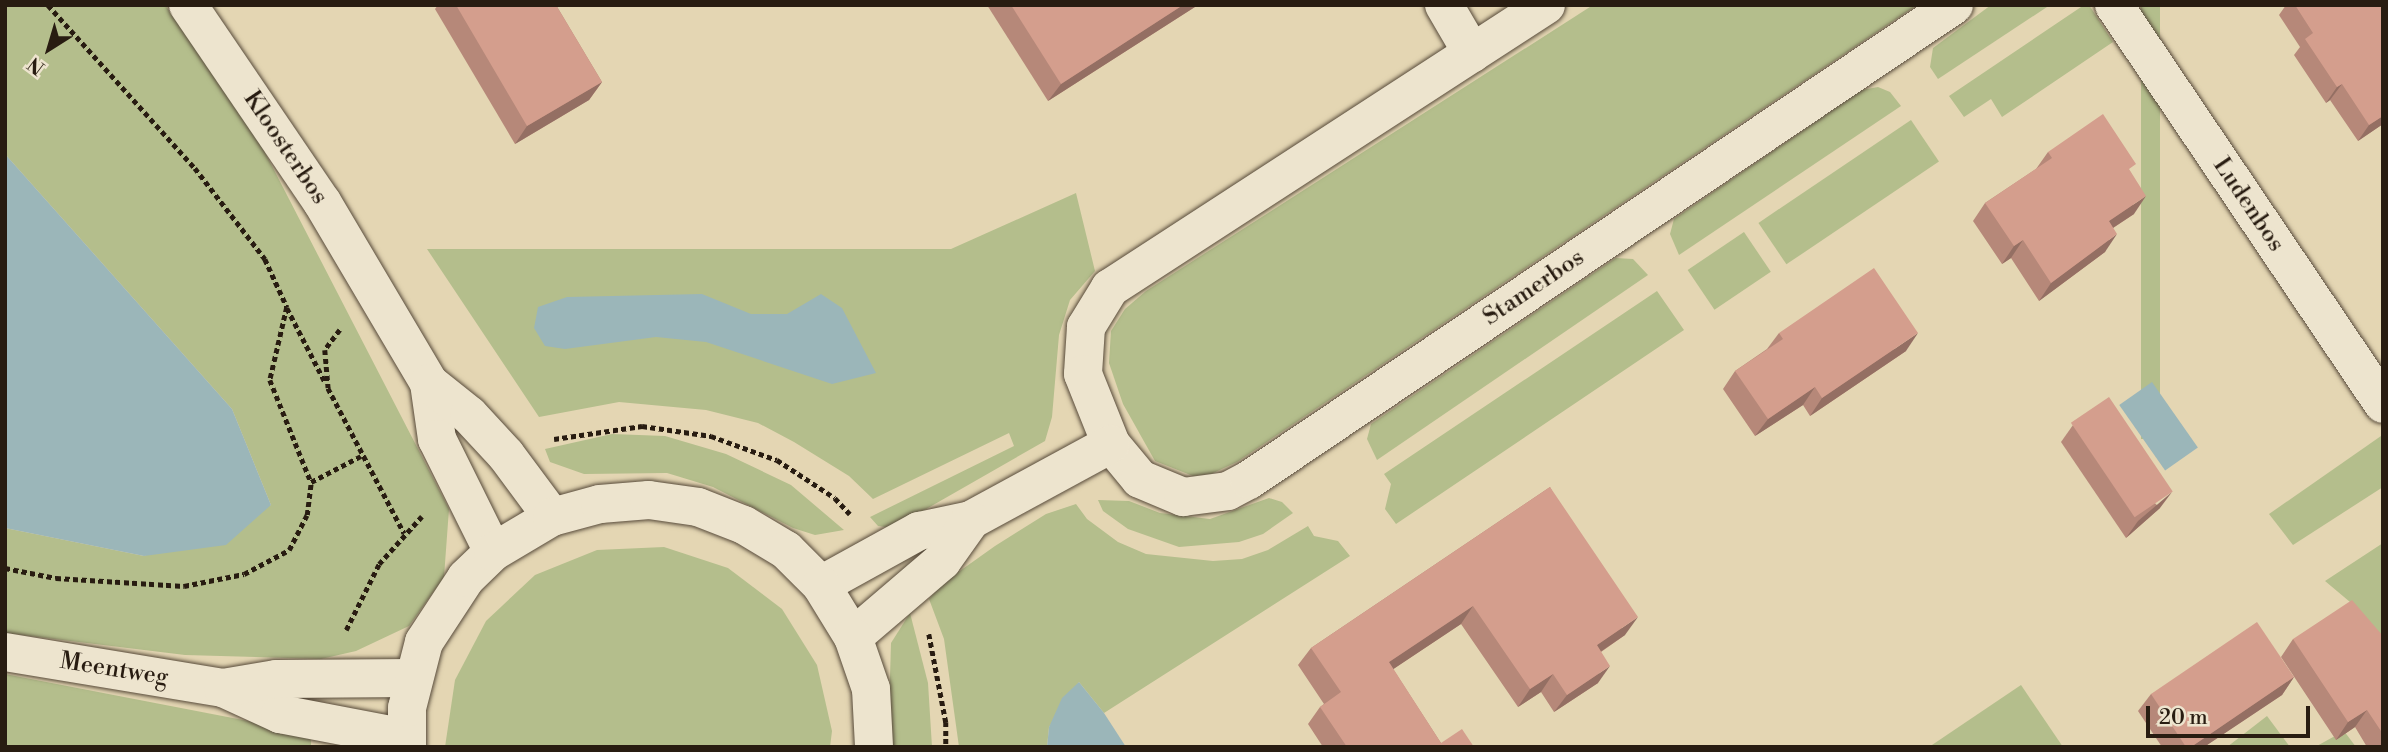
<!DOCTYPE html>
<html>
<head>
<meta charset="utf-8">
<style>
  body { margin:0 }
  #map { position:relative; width:2388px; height:752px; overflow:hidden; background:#e4d6b3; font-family:"Libre Bodoni",serif }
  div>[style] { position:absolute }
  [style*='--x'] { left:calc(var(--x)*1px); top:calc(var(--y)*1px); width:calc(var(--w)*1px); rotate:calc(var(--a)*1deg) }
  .green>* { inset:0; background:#b4be8c; transform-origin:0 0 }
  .water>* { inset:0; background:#9bb6b9; transform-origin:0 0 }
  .path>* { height:4.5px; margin-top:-2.25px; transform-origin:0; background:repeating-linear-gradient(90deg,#281c11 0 5px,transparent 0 8.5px) }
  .roads { filter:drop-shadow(0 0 2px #574a3a) drop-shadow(0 0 2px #574a3a) }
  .street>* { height:38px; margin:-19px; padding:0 19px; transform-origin:19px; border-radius:19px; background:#ede4ce }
  .secondary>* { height:38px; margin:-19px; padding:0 19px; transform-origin:19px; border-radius:19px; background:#ede4ce }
  .wall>* { inset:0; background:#b68879 }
  .shaded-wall>* { inset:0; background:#946f63 }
  .building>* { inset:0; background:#d49e8d; transform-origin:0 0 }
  span { translate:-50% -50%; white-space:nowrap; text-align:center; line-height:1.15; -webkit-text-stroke:5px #ede4ce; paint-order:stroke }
  .street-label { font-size:24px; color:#281c11 }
  .frame { position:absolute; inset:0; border:7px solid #281c11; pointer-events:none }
  .north { position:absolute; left:14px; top:14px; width:70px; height:70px; -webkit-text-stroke:5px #ede4ce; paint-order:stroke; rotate:217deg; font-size:19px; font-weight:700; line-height:28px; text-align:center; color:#281c11 }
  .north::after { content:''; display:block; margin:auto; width:24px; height:32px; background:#281c11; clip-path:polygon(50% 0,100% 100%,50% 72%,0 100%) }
  .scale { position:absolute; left:2146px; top:706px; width:164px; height:32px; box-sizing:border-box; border:4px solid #281c11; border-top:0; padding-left:9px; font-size:21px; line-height:24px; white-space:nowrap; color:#281c11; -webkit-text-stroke:5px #ede4ce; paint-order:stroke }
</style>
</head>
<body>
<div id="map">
  <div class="green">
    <div style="clip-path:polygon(5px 5px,165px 5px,257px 137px,449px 509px,444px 577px,409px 626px,356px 651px,321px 659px,185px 655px,5px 633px,5px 528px,144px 556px,271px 505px,232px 409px,5px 154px)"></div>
    <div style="clip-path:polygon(1593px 5px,1917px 5px,1237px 462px,1211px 474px,1193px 476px,1155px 461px,1123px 404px,1109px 363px,1111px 331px,1125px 309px,1146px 291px)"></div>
    <div style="clip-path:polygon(1991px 5px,2050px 5px,1938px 79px,1930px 67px,1933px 48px)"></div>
    <div style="clip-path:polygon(2084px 5px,2089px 5px,2113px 42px,2002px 117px,1991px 99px,1964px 117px,1949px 96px)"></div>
    <div style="left:2141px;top:5px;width:19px;height:434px"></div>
    <div style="clip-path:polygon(1878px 87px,1890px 92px,1901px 106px,1679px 255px,1670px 234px,1674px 219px,1862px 90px)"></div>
    <div style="left:1911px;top:120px;width:50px;height:184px;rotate:56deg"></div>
    <div style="clip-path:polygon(1076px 193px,1095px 271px,1070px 300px,1059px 335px,1052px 417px,1045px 441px,893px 528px,878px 526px,870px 517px,1014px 446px,1009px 433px,873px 499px,849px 476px,794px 442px,758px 423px,706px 410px,619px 402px,539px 417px,427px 249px,951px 249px)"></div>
    <div style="left:1744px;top:232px;width:48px;height:68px;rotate:56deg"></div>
    <div style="clip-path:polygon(1616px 258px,1633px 259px,1648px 275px,1377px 460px,1367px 439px,1371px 424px)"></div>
    <div style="clip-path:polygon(1657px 291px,1684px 330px,1396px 524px,1385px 509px,1391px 484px,1384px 474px)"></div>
    <div style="clip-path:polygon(612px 434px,665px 436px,726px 454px,791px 485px,844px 530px,815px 535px,793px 528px,713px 487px,667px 473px,584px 474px,550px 462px,545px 449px)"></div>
    <div style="clip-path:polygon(2381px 436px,2383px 487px,2293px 545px,2269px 514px)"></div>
    <div style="clip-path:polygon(1269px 498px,1282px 502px,1293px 513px,1263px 534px,1239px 542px,1179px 547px,1128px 529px,1103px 511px,1098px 500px,1129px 501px,1160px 513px,1210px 519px)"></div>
    <div style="clip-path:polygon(1076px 504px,1087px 519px,1118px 542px,1146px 554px,1213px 561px,1242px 559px,1268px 550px,1308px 526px,1314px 536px,1338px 541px,1350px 556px,1104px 713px,1079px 682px,1049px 727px,1047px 747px,959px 747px,944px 639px,929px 599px,943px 583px,995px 546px,1046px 514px)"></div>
    <div style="clip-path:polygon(2383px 543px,2383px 641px,2356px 607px,2325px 581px)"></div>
    <div style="clip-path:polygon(664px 547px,728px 568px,782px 609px,817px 665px,832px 731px,830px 747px,445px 747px,455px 680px,486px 621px,535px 575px,597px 550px)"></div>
    <div style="clip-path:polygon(910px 613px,928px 683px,932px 747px,888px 747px,891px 643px)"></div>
    <div style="clip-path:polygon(5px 674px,311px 733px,311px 747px,5px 747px)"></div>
    <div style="clip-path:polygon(2021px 685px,2063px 747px,1929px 747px,1972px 718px)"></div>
    <div style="clip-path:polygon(2267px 716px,2290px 747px,2227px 747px)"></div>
    <div style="clip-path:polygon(2344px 731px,2356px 747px,2315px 747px)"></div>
  </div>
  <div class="water">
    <div style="clip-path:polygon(5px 154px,232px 409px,271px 505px,226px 545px,144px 556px,5px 528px)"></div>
    <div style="clip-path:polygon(702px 294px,751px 314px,787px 314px,821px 294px,842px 308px,876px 373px,832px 384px,706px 342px,656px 337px,565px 349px,545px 346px,534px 328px,538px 307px,567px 297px)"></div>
    <div style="left:2152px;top:382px;width:80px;height:40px;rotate:55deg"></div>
    <div style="clip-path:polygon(1079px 682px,1104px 713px,1126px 747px,1047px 747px,1049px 727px,1062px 698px)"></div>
  </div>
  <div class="path">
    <div style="--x:48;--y:5;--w:219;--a:48"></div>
    <div style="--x:195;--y:168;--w:115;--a:52.4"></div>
    <div style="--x:265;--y:259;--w:53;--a:65.4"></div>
    <div style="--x:287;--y:307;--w:75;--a:103.1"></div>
    <div style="--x:270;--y:380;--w:110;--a:68.1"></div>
    <div style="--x:311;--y:482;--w:56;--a:-27.5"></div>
    <div style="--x:287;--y:308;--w:85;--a:62.8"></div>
    <div style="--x:340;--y:330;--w:25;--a:127"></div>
    <div style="--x:325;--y:350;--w:38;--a:85"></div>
    <div style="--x:328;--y:388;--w:164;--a:62.3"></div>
    <div style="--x:554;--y:439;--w:89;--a:-8.4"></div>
    <div style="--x:642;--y:426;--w:70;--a:8.2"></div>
    <div style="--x:711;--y:436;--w:70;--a:20"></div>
    <div style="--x:777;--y:460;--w:69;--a:33.2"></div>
    <div style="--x:835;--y:498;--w:22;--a:47"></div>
    <div style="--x:5;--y:568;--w:52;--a:11.1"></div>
    <div style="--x:56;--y:578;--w:128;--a:3.6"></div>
    <div style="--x:184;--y:586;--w:61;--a:-11.3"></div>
    <div style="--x:244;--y:574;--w:51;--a:-28.1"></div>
    <div style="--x:289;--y:550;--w:39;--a:-63"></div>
    <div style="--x:307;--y:515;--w:33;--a:-83"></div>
    <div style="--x:346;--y:630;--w:74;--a:-63.4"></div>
    <div style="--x:379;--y:564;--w:64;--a:-48.1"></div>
    <div style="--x:929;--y:634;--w:90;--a:79.1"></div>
    <div style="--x:946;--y:722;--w:25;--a:90"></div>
  </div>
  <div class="roads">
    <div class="street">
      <div style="--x:188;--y:5;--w:238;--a:55.8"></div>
      <div style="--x:322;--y:202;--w:210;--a:59.4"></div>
      <div style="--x:429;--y:383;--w:57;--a:81.9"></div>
      <div style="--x:437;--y:439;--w:126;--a:63.6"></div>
      <div style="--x:1444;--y:5;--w:56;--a:59.7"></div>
      <div style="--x:1546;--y:5;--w:520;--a:147.01"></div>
      <div style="--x:1110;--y:288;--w:46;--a:121.6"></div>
      <div style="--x:1086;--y:327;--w:47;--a:93.7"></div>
      <div style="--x:1083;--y:374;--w:75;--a:68.2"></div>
      <div style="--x:1111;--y:444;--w:45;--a:50.4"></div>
      <div style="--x:1140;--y:479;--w:47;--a:22.7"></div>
      <div style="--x:1183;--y:497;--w:45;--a:-7.6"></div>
      <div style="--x:1228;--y:491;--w:24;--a:-28"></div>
      <div style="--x:1249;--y:480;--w:850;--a:-33.97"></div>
      <div style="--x:2114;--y:5;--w:481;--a:56"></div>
      <div style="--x:429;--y:383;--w:51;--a:38.7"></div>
      <div style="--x:469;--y:415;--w:54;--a:47.2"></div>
      <div style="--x:506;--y:455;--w:77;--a:53.4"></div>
      <div style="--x:821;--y:585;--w:112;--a:-28.9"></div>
      <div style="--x:919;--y:531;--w:53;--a:-11.9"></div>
      <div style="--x:971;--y:520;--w:159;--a:-28.5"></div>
      <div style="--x:853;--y:637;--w:117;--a:-40.5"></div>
      <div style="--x:942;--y:561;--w:50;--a:-54.7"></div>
    </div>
    <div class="secondary">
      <div style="--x:5;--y:652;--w:221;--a:9.4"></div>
      <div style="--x:223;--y:688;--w:63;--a:24.5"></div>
      <div style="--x:280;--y:714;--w:128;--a:10.8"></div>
      <div style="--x:223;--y:688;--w:54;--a:-9.6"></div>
      <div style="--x:276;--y:679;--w:137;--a:-0.4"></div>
      <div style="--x:407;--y:747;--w:39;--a:-90"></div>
      <div style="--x:407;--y:708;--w:68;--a:-75.6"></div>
      <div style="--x:424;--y:642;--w:77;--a:-56.7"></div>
      <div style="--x:466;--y:578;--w:37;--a:-44"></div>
      <div style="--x:493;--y:552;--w:69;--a:-30.7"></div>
      <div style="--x:552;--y:517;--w:50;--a:-15.2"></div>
      <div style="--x:600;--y:504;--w:49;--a:-4.7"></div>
      <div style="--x:649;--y:500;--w:49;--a:8.1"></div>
      <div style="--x:698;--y:507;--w:49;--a:21.4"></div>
      <div style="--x:744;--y:525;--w:49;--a:30.8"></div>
      <div style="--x:786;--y:550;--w:49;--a:45"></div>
      <div style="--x:821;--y:585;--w:61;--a:58.4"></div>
      <div style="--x:853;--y:637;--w:55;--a:70.9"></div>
      <div style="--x:871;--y:689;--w:58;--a:87"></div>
    </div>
  </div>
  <div class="wall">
    <div style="clip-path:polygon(438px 5px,556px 5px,602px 82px,589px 100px,515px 144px,435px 9px)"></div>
    <div style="clip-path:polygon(987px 5px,1198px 5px,1048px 101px)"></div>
    <div style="clip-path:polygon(2286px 5px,2383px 5px,2383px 124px,2358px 141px,2330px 100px,2326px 103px,2294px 55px,2300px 47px,2279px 15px)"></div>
    <div style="clip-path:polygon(2048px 152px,2131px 172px,2134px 214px,2113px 228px,2105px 252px,2039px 301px,2011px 258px,2002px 264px,1973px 221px,1985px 203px,2036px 169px)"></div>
    <div style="clip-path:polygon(1779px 333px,1906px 351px,1810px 416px,1803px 405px,1755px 436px,1723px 389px,1735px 371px,1767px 349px)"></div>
    <div style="clip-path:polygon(2073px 425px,2160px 508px,2126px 538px,2061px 442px)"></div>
    <div style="clip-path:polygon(1550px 487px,1625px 635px,1601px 652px,1598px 683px,1554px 712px,1541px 692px,1518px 707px,1461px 624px,1393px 669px,1441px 743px,1474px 747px,1323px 747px,1308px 724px,1320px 707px,1324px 704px,1298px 665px,1311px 648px)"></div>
    <div style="clip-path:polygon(2383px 636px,2383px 747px,2367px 747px,2355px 727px,2336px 740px,2281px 657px,2293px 639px)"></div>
    <div style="clip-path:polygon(2294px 677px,2282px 695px,2204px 747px,2162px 747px,2138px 711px,2151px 694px)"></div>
  </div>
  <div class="shaded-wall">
    <div style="clip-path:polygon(1183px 5px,1198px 5px,1048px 101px,1061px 84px)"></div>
    <div style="clip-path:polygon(602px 82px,589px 100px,515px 144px,527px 126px)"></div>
    <div style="clip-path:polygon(2342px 84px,2330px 100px,2326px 103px,2337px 87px)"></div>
    <div style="clip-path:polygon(2383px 116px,2383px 124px,2358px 141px,2369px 125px)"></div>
    <div style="clip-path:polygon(2146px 196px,2134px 214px,2096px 239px,2109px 221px)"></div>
    <div style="clip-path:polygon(2117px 234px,2105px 252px,2039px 301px,2051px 283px)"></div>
    <div style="clip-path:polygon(2023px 240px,2011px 258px,2002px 264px,2014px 246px)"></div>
    <div style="clip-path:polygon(1918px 333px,1906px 351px,1810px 416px,1822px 398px)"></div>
    <div style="clip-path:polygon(1815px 387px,1803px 405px,1755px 436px,1768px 419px)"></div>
    <div style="clip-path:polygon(2172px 492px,2160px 508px,2126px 538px,2138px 521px)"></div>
    <div style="clip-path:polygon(1473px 606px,1461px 624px,1377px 680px,1389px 662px)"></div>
    <div style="clip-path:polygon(1638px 617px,1625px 635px,1584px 663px,1597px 645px)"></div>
    <div style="clip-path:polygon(1610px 666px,1598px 683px,1554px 712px,1567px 695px)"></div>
    <div style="clip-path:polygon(1553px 674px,1541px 692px,1518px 707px,1530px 689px)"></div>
    <div style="clip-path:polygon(2294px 677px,2282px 695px,2204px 747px,2191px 747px)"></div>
    <div style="clip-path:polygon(2367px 710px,2355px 727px,2336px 740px,2348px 722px)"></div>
  </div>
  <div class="building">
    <div style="clip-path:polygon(456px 5px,556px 5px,602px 82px,527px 126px)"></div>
    <div style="clip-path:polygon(1011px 5px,1183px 5px,1061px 84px)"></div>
    <div style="clip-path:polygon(2295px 5px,2383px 5px,2383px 56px,2381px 57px,2383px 59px,2383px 116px,2369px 125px,2342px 84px,2337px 87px,2305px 39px,2313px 33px)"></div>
    <div style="clip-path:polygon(2103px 114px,2136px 164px,2129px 169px,2146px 196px,2109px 221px,2117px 234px,2051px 283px,2023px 240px,2014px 246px,1985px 203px,2052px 158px,2048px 152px)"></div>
    <div style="clip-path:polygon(1874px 268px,1918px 333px,1822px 398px,1815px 387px,1768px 419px,1735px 371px,1783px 339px,1779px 333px)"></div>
    <div style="left:2109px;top:397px;width:114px;height:46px;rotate:56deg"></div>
    <div style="clip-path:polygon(1550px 487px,1638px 617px,1597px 645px,1610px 666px,1567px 695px,1553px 674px,1530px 689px,1473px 606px,1389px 662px,1441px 743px,1462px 729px,1474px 747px,1347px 747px,1320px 707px,1341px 692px,1311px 648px)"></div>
    <div style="clip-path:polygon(2352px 600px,2383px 636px,2383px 734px,2367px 710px,2348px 722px,2293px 639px)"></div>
    <div style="clip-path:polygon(2257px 622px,2294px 677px,2191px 747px,2186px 747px,2151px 694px)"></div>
  </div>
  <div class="street-label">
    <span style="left:285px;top:148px;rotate:56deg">Kloosterbos</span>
    <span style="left:2248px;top:205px;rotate:56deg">Ludenbos</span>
    <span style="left:1534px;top:288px;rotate:-34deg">Stamerbos</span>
    <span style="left:114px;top:670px;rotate:9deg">Meentweg</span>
  </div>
  <div class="frame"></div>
  <div class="north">N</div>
  <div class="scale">20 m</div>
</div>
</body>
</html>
